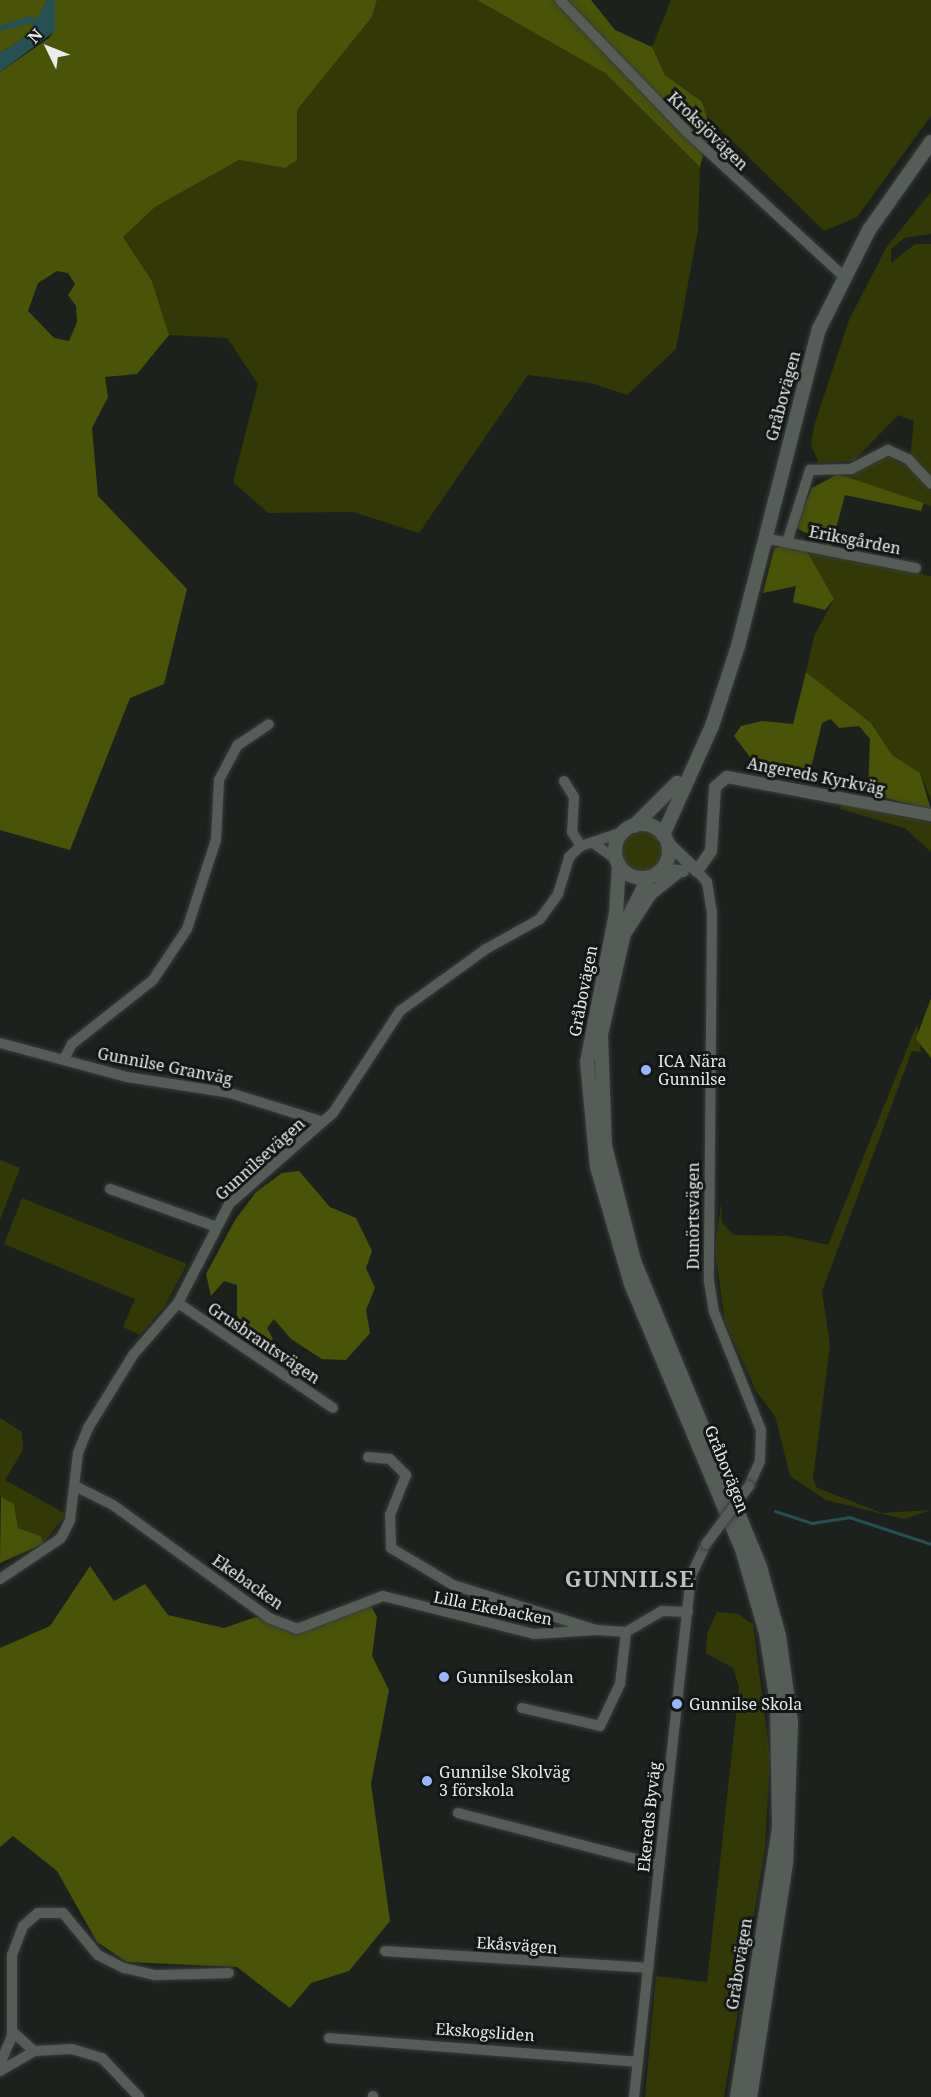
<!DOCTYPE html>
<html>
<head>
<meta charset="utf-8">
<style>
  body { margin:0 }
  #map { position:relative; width:931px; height:2097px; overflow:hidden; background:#1c211e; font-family:"Noto Serif",serif }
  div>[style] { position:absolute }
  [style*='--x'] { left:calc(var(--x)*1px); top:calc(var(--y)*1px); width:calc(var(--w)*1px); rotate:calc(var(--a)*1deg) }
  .green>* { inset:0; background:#323906 }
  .round { border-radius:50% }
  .forest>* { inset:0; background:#495408 }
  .water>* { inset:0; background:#275054 }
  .stream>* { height:3px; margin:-1.5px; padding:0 1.5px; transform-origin:1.5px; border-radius:1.5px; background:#275054 }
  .roads { filter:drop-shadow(0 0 2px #383c3a) drop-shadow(0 0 2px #383c3a) }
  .minor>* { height:10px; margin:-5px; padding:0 5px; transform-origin:5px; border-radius:5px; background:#565c58 }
  .tertiary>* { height:12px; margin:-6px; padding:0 6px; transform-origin:6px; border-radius:6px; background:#565c58 }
  .secondary>* { height:14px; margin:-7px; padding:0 7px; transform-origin:7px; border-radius:7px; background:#565c58 }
  .secondary>.ring { margin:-7px; padding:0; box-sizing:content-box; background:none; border:14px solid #565c58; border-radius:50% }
  .bridges { filter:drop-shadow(0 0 2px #383c3a) drop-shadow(0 0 2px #383c3a) }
  .minor-bridge>* { height:10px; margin:-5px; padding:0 5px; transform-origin:5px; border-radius:5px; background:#565c58 }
  .dots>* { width:16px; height:16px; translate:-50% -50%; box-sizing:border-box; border:3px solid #131715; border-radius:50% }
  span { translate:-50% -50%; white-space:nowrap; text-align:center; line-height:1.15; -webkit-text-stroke:6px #131715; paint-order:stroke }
  .street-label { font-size:16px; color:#e8ecea }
  .poi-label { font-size:16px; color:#e8ecea }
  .left { translate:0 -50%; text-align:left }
  .district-label { font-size:22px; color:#bcc2be; font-weight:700; letter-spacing:1.5px }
  .north { position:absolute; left:18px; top:18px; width:60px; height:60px; -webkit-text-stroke:4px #131715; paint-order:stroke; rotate:313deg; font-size:16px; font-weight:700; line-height:24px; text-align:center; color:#e8ecea }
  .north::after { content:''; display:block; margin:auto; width:21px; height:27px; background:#e8ecea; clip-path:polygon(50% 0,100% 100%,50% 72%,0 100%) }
</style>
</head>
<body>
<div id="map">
  <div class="green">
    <div style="clip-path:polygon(377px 0,477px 0,605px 73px,700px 167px,698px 230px,676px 349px,627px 395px,591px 383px,528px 375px,419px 533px,353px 512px,268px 513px,233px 482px,258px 384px,227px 338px,169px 335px,152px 281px,123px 237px,155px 207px,239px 160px,285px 168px,297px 160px,297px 110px,372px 17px)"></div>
    <div style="clip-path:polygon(671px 0,931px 0,931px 116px,857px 217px,824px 231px,665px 75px,652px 47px)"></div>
    <div style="clip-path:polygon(931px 192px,931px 234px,904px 238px,891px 249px,891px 263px,915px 244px,931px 244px,931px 480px,910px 457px,914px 421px,898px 415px,854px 461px,819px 463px,811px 445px,814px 426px,849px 320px,886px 248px)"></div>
    <div style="clip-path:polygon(882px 454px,902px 462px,931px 488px,931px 506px,838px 474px)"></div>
    <div style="clip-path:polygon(805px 548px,931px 576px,931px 799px,920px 773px,892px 755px,871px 723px,806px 672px,814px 636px,834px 599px)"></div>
    <div style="clip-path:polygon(843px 804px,931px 823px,931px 852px,905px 828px,840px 809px)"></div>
    <div class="round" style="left:622px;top:831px;width:42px;height:42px"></div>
    <div style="clip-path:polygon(917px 1024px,921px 1052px,912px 1051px,822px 1291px,830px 1345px,813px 1479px,817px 1488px,882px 1513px,931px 1510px,904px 1519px,826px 1500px,790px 1476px,775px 1416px,756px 1391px,725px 1322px,715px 1250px,721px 1203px,722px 1222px,733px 1235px,788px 1236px,828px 1245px)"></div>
    <div style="clip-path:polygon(0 1160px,20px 1168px,0 1220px)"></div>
    <div style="clip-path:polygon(22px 1198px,187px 1264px,165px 1306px,140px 1335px,123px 1327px,135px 1299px,4px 1244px)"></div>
    <div style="clip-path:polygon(0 1418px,22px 1432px,23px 1450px,5px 1480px,66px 1514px,43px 1544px,41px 1536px,18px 1528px,14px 1504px,0 1497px)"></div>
    <div style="clip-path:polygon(717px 1612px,738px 1614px,753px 1624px,770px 1757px,765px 1848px,724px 2097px,645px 2097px,656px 1976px,707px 1982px,739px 1687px,733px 1668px,706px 1653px,707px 1634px)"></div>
  </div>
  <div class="forest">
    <div style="clip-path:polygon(0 0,47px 0,37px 20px,0 26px)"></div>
    <div style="clip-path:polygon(evenodd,55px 0,377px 0,372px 17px,297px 110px,297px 160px,285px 168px,239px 160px,155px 207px,123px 237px,152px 281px,169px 335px,137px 374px,105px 377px,108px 397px,92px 428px,98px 496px,187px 589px,164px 684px,130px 698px,70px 850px,0 830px,0 72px,49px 38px,55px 30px,55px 0,57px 271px,68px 273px,75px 284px,68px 295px,76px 306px,77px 322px,69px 341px,54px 338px,28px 311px,38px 283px,57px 271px)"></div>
    <div style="clip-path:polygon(477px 0,591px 0,615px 30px,652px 47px,665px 75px,702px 102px,710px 128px,700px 167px,605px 73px)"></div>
    <div style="clip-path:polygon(29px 20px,34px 22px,30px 34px,0 53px,0 31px)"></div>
    <div style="clip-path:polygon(838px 474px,924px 503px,921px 511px,845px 495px,831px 547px,795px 527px,812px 488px)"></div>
    <div style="clip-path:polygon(782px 545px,805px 548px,834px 599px,825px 610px,793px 602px,796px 586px,763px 593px,774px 549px)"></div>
    <div style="clip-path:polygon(806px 672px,871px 723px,892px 755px,920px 773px,931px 810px,868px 793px,870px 739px,859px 726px,839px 728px,831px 719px,822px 723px,810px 772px,753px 761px,734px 736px,741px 726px,762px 721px,793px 724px)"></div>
    <div style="clip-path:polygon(931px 998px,931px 1058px,916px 1039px)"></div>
    <div style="clip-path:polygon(299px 1171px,330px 1207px,356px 1218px,372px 1251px,366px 1268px,375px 1288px,366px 1310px,370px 1333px,346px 1360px,322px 1359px,291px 1339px,274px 1319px,267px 1328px,273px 1339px,268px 1343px,246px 1335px,237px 1315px,237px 1285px,224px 1281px,211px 1296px,206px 1274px,235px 1220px,256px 1192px,282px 1173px)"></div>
    <div style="clip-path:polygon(1px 1497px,14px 1504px,18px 1528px,41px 1536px,43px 1544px,0 1563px)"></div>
    <div style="clip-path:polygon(90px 1566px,114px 1601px,145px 1584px,168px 1615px,224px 1628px,256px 1617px,295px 1632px,370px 1604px,377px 1617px,372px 1656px,389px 1690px,371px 1784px,390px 1921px,349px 1971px,311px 1983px,290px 2008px,237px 1967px,127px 1962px,97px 1942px,57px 1871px,13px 1836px,0 1847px,0 1648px,50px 1626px)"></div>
  </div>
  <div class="water">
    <div style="clip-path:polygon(47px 0,55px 0,55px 31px,0 72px,0 53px,30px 34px,34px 23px,0 31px,0 26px,29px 16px,37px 19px)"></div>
  </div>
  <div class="stream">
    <div style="--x:775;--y:1511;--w:39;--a:18"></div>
    <div style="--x:812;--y:1523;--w:37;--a:-9"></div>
    <div style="--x:849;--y:1517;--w:86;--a:18.2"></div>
  </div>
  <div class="roads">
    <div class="minor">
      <div style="--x:560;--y:0;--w:182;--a:46.1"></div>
      <div style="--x:686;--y:131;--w:212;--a:42.7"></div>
      <div style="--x:764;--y:538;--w:155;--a:11.2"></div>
      <div style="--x:787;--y:542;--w:76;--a:-72.3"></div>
      <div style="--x:810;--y:470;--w:41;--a:-1.4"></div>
      <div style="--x:851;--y:469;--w:42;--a:-27.2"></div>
      <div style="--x:888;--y:450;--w:22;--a:24"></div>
      <div style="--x:908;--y:459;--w:34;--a:47"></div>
      <div style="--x:564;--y:781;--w:19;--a:58"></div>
      <div style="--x:574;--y:797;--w:35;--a:93"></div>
      <div style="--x:572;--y:832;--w:17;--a:57"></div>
      <div style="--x:593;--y:843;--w:28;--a:35"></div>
      <div style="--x:697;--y:871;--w:15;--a:48"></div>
      <div style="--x:707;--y:882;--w:31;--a:81"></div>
      <div style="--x:712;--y:913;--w:368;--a:90.5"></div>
      <div style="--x:709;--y:1281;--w:31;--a:81"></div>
      <div style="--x:714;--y:1312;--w:127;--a:68.3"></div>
      <div style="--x:761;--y:1430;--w:31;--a:92"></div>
      <div style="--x:760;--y:1461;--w:27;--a:114"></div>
      <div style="--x:0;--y:1043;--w:131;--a:15"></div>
      <div style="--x:127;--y:1077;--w:104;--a:8.8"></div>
      <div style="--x:230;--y:1093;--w:97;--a:17.3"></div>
      <div style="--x:64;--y:1059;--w:17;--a:-62"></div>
      <div style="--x:72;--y:1044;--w:103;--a:-38.3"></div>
      <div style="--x:153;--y:980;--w:61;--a:-56.3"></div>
      <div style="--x:187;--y:929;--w:94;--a:-72"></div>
      <div style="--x:216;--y:840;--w:60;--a:-87.1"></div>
      <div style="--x:219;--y:780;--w:40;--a:-62"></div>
      <div style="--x:238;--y:745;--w:37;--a:-34"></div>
      <div style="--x:110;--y:1189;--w:110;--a:19.6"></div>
      <div style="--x:178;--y:1303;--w:187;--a:34.1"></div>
      <div style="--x:368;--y:1457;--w:22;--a:5"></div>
      <div style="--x:390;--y:1459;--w:23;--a:45"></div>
      <div style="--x:406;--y:1475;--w:43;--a:111.8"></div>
      <div style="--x:390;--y:1515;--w:33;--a:88"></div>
      <div style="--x:391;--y:1548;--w:72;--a:30.8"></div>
      <div style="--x:453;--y:1585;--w:151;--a:17.4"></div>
      <div style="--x:597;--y:1630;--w:29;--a:4"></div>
      <div style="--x:626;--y:1632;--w:42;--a:-30.3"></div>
      <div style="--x:662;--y:1611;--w:26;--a:2"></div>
      <div style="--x:75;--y:1486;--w:42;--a:26.6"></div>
      <div style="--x:113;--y:1505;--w:193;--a:35.9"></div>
      <div style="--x:269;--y:1618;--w:30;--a:21"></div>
      <div style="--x:297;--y:1629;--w:92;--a:-21"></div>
      <div style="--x:383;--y:1596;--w:156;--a:14.1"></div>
      <div style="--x:534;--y:1634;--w:63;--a:-3.6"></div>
      <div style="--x:0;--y:1579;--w:73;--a:-33.9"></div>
      <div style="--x:61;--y:1538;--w:20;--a:-63"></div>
      <div style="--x:70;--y:1520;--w:67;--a:-83.2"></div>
      <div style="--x:78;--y:1453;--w:27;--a:-68"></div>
      <div style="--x:88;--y:1428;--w:86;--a:-58.3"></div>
      <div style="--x:133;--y:1355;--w:69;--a:-49.1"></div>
      <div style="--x:178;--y:1303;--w:111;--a:-62.7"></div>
      <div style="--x:229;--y:1204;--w:138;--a:-41.2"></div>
      <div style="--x:333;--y:1113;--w:122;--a:-56.7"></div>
      <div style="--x:400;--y:1011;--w:106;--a:-35.8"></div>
      <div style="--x:486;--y:949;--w:62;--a:-29.1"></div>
      <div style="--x:540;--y:919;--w:31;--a:-54"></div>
      <div style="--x:558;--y:894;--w:39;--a:-73"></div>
      <div style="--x:569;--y:857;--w:16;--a:-43"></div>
      <div style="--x:581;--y:846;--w:44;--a:-18.4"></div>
      <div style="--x:522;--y:1708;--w:80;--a:13"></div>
      <div style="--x:600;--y:1726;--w:47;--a:-64.5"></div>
      <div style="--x:620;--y:1684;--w:52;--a:-83.4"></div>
      <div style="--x:458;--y:1813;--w:208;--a:14.5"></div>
      <div style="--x:385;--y:1951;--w:264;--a:3.7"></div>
      <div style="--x:329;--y:2038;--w:310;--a:4.4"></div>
      <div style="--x:34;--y:2051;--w:30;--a:-138"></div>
      <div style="--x:12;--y:2031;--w:76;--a:-90"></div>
      <div style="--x:12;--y:1955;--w:31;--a:-69"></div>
      <div style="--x:23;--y:1926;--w:20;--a:-41"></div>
      <div style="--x:38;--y:1913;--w:25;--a:0"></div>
      <div style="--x:63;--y:1913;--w:55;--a:50.2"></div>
      <div style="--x:98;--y:1955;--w:29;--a:27"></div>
      <div style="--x:124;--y:1968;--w:31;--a:13"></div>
      <div style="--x:154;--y:1975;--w:75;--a:-1.5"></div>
      <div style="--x:0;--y:2064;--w:34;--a:-67"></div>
      <div style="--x:0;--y:2071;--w:39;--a:-30"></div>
      <div style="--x:34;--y:2051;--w:38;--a:-3"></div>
      <div style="--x:72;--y:2049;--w:31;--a:17"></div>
      <div style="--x:102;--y:2058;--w:54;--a:46.5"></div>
      <div style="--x:373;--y:2097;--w:1;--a:-90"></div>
      <div style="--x:634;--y:2097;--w:524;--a:-83.76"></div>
      <div style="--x:691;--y:1576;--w:35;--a:-65"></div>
    </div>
    <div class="tertiary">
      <div style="--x:667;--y:842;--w:42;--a:44"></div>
      <div style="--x:697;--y:871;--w:24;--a:-55"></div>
      <div style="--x:711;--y:851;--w:64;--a:-86.4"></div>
      <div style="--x:715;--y:787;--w:16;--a:-40"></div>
      <div style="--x:727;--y:777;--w:208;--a:10.6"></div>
      <div style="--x:661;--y:870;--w:22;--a:3"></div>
      <div style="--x:625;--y:934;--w:48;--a:-57"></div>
      <div style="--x:651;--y:894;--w:35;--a:-39"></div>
    </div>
    <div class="secondary">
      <div class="ring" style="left:615px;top:824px;width:40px;height:40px"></div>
      <div style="--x:634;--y:826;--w:61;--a:-45"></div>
      <div style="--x:663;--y:835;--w:120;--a:-65.8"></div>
      <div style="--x:712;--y:726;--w:84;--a:-72"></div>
      <div style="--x:738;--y:646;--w:327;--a:-75.7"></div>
      <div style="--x:819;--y:329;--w:111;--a:-63.2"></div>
      <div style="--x:869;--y:230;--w:108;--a:-54.8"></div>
      <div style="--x:619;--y:865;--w:48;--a:93.6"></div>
      <div style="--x:616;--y:913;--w:152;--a:101"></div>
      <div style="--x:587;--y:1062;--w:105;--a:84.6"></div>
      <div style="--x:597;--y:1167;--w:122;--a:73.8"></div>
      <div style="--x:631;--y:1284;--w:287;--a:67.3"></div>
      <div style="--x:742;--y:1549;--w:87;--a:74.1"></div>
      <div style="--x:766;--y:1633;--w:71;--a:81.1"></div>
      <div style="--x:777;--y:1703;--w:125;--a:89.1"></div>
      <div style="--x:779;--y:1828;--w:272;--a:98.9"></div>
      <div style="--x:649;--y:877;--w:48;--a:117.1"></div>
      <div style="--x:627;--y:920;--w:117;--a:102.8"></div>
      <div style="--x:601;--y:1034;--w:112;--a:88"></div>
      <div style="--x:605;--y:1146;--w:119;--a:75.8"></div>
      <div style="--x:634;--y:1261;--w:331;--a:67.6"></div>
      <div style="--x:760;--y:1567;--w:72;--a:74.6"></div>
      <div style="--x:779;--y:1636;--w:88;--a:82.1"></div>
      <div style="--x:791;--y:1723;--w:140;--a:92"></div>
      <div style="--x:786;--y:1863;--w:237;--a:98.7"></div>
    </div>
  </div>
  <div class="bridges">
    <div class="minor-bridge">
      <div style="--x:706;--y:1544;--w:72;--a:-53.4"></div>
    </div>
  </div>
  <div class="dots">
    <div style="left:646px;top:1070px;background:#98b5fd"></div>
    <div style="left:444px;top:1677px;background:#98b5fd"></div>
    <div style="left:677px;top:1704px;background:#98b5fd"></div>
    <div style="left:427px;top:1781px;background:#98b5fd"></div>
  </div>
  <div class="street-label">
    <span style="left:708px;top:131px;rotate:44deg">Kroksjövägen</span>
    <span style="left:783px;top:396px;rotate:-75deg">Gråbovägen</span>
    <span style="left:855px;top:540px;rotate:11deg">Eriksgården</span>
    <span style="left:816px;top:776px;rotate:11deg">Angereds Kyrkväg</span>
    <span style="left:583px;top:991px;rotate:-79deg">Gråbovägen</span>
    <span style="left:165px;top:1066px;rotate:11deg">Gunnilse Granväg</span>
    <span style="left:260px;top:1159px;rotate:-42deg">Gunnilsevägen</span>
    <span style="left:693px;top:1216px;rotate:-90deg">Dunörtsvägen</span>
    <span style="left:264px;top:1343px;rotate:34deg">Grusbrantsvägen</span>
    <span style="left:727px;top:1469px;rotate:68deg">Gråbovägen</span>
    <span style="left:248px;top:1582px;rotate:35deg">Ekebacken</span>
    <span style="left:493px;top:1608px;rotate:11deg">Lilla Ekebacken</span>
    <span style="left:649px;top:1817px;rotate:-84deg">Ekereds Byväg</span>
    <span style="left:517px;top:1945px;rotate:4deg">Ekåsvägen</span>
    <span style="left:739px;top:1964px;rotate:-81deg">Gråbovägen</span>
    <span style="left:485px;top:2032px;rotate:4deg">Ekskogsliden</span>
  </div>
  <div class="poi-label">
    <span class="left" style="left:658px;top:1070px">ICA Nära<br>Gunnilse</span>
    <span class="left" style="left:456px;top:1677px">Gunnilseskolan</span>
    <span class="left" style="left:689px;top:1704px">Gunnilse Skola</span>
    <span class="left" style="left:439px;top:1781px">Gunnilse Skolväg<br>3 förskola</span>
  </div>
  <div class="district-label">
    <span style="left:630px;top:1579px">GUNNILSE</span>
  </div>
  <div class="north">N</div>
</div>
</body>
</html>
